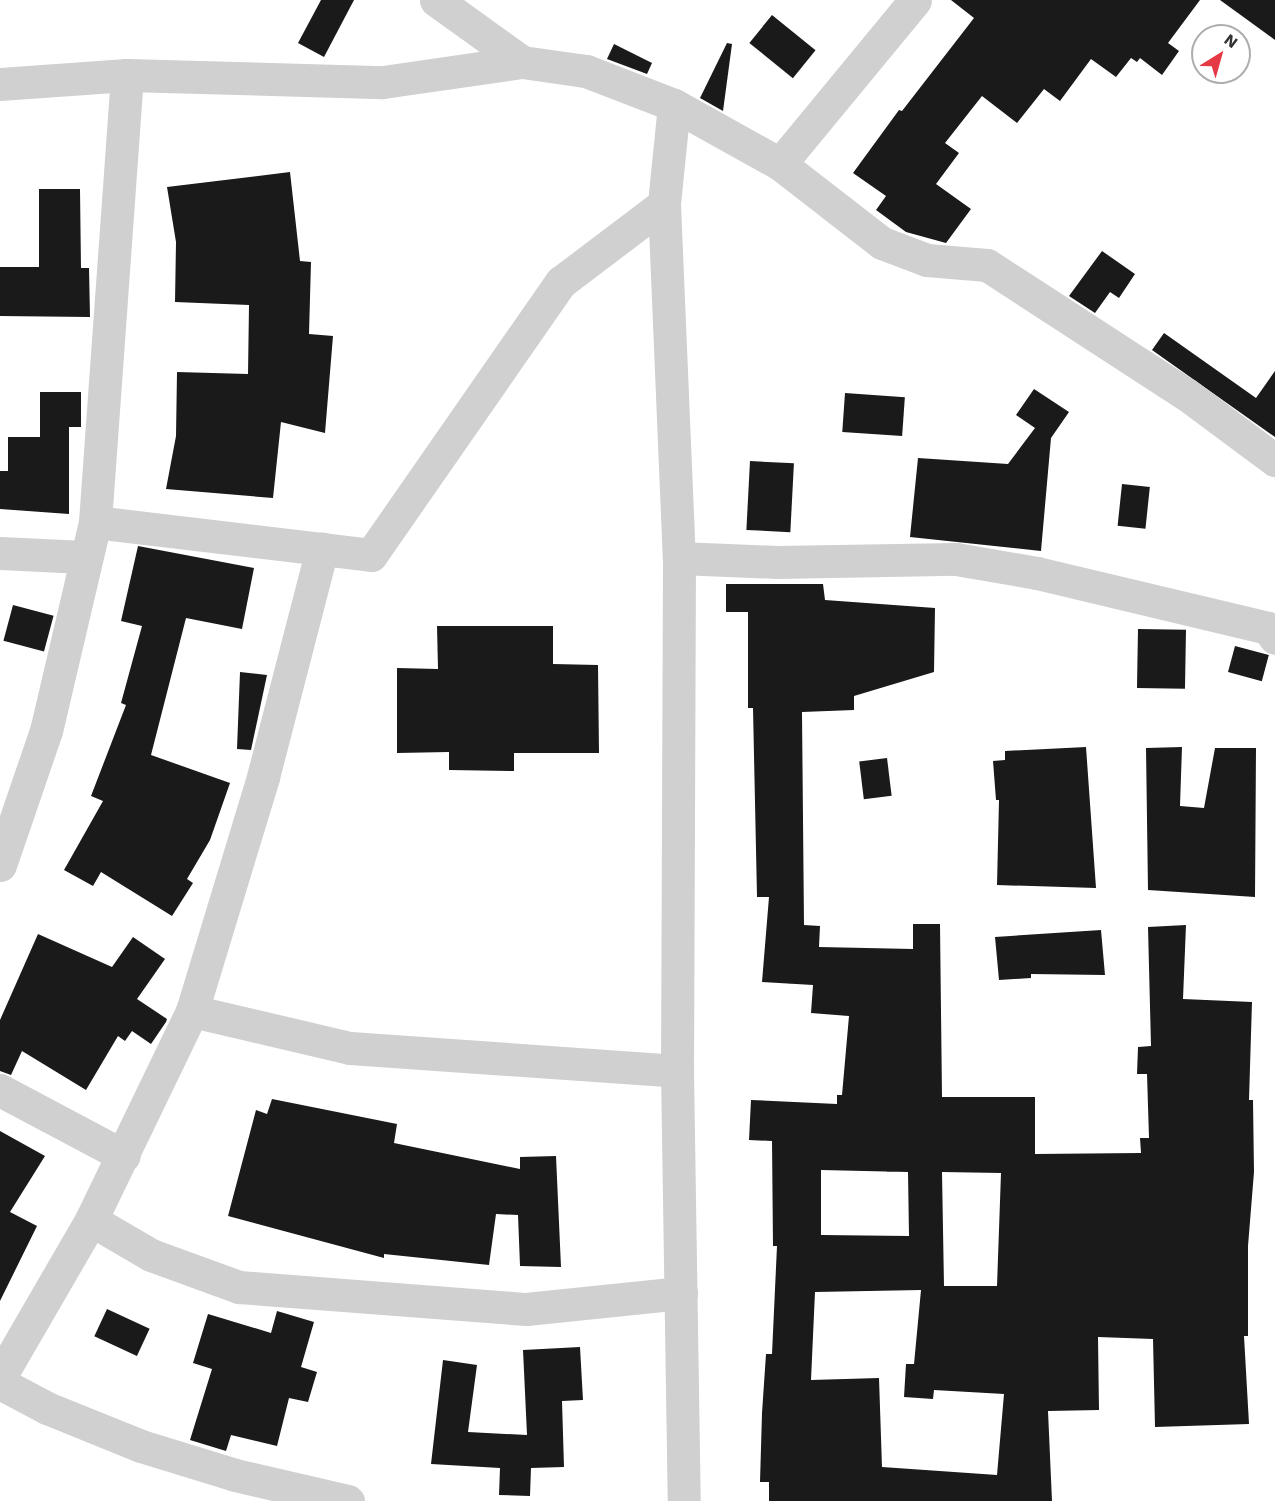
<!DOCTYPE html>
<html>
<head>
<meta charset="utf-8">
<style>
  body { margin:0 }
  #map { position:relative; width:1275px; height:1501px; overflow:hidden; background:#fff; font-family:"Work Sans",sans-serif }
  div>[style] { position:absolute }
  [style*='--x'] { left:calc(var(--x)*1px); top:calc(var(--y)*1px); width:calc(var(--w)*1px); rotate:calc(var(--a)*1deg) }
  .building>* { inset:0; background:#1a1a1a; transform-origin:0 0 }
  .minor>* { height:33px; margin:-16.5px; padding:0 16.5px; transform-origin:16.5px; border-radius:16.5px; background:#d0d0d0 }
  span { translate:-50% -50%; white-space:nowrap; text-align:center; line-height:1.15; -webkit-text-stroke:6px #fff; paint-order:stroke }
  .north { position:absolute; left:1191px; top:24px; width:60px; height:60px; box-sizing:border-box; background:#fff; border:2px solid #adadad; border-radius:50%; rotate:37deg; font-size:16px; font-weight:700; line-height:24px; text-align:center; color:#333 }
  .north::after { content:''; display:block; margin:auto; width:21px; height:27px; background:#e63946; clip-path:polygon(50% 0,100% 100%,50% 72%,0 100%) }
</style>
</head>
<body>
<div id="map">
  <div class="building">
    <i style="clip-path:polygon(321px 0,354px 0,324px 57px,298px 43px)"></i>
    <i style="clip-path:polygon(951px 0,1200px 0,1168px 43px,1179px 51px,1162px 75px,1140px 58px,1137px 62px,1131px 58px,1116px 77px,1091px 59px,1060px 101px,1044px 89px,1017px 123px,982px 96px,945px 143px,959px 153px,936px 184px,971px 209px,946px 243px,906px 232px,876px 210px,886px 196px,853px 173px,899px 110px,902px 111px,974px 18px)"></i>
    <i style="clip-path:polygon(1220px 0,1275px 0,1275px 40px)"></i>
    <i style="left:772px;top:15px;width:56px;height:36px;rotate:39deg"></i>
    <i style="clip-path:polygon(727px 43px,732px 44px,723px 111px,700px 98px)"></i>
    <i style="clip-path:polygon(614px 44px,652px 63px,647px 74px,607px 59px)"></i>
    <i style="clip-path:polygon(290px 172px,300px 261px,311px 262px,309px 334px,333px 336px,325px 433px,281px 422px,273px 498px,166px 489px,176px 436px,177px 372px,248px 374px,249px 305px,175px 302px,176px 242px,167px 187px)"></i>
    <i style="clip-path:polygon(39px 189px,80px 189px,81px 268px,89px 268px,90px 317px,0 316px,0 267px,39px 267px)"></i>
    <i style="clip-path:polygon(1102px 251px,1135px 274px,1119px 298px,1110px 292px,1095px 313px,1069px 296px)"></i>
    <i style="clip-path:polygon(1164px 333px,1256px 398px,1275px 371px,1275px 437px,1152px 350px)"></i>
    <i style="clip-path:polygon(1034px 389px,1069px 412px,1051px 438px,1041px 551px,910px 537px,918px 458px,1008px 464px,1035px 428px,1016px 415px)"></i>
    <i style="clip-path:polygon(40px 392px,81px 392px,81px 427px,69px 427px,69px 514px,0 509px,0 471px,8px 471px,8px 437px,40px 437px)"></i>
    <i style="left:845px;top:393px;width:60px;height:39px;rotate:4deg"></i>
    <i style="left:750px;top:461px;width:44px;height:69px;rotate:3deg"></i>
    <i style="left:1122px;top:484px;width:28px;height:42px;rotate:6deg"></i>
    <i style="clip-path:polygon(138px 546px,254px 568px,242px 629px,186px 618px,151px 755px,230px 783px,210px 840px,187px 879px,193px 883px,172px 916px,101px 872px,93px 886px,64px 870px,103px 801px,91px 796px,126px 705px,121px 703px,142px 626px,121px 621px)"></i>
    <i style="clip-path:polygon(evenodd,726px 584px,823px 584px,825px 600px,935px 608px,934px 672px,854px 696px,854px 710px,802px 712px,804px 925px,820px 926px,819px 947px,913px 949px,913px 924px,940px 924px,942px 1097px,1035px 1097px,1035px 1154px,1141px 1153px,1140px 1138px,1149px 1138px,1147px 1074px,1137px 1074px,1138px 1047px,1151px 1046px,1148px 927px,1186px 925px,1183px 999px,1252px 1002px,1249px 1100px,1253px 1100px,1254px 1172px,1248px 1246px,1248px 1336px,1244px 1336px,1249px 1424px,1155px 1427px,1153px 1339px,1098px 1337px,1099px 1410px,1048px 1411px,1052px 1501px,769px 1501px,769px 1482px,760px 1482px,762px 1413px,766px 1354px,772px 1354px,777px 1246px,773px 1246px,772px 1141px,749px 1140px,751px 1100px,837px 1104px,837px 1095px,842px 1095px,849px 1016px,811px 1013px,813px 985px,762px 982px,769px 897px,757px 897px,753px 708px,748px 708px,748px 612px,726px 612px,726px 584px,821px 1170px,908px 1172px,909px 1236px,821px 1235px,821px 1170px,726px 584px,942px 1172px,1001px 1173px,997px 1286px,944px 1286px,942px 1172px,726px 584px,921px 1290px,914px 1364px,906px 1364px,904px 1397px,933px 1399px,934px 1390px,1004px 1394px,997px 1475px,882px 1467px,879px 1378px,811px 1380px,815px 1292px,921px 1290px)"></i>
    <i style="left:13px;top:605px;width:42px;height:37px;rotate:15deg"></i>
    <i style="clip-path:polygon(437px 626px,553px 626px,553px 664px,598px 665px,599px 753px,514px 753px,514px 771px,449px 770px,449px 752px,397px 753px,397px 668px,438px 669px)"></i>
    <i style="left:1138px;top:629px;width:48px;height:59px;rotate:1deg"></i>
    <i style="left:1235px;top:646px;width:35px;height:27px;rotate:15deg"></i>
    <i style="clip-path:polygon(240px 672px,267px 675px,251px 750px,237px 749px)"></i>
    <i style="clip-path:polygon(1086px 747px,1096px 888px,997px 885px,999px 800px,996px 800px,993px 761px,1005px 760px,1005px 751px)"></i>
    <i style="clip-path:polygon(1182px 747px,1180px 806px,1204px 808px,1215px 748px,1256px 748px,1255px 897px,1148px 890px,1146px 748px)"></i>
    <i style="left:887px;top:758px;width:38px;height:28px;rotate:83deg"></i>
    <i style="clip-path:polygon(1101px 930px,1105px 975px,1031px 974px,1031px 978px,999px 980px,995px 937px)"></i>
    <i style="clip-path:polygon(38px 934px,112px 967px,133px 937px,165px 959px,137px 999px,167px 1019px,166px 1022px,151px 1044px,132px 1031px,125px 1041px,118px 1036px,86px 1090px,22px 1051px,11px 1075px,0 1071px,0 1020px)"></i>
    <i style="clip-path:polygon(272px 1099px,397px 1124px,394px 1143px,520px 1169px,520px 1157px,556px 1156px,561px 1267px,520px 1266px,518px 1215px,496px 1214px,489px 1265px,384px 1254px,384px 1258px,228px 1216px,256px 1110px,267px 1114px)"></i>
    <i style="clip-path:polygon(0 1131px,45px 1156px,10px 1212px,37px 1226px,0 1301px)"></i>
    <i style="left:107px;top:1309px;width:47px;height:30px;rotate:25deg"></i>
    <i style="clip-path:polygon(277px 1311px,314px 1322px,301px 1367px,317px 1372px,308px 1402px,289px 1398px,277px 1446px,231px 1435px,226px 1451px,190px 1440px,212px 1369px,193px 1363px,208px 1314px,271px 1333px)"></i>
    <i style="clip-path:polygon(580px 1347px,583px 1400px,562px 1401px,564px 1467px,531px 1468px,530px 1496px,499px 1495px,500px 1468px,431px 1464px,443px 1360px,477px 1365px,468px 1432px,527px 1435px,523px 1350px)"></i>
  </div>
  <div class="minor">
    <i style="--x:436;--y:0;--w:106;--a:35.8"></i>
    <i style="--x:0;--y:84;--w:127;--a:-4.1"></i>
    <i style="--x:127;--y:75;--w:256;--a:1.6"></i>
    <i style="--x:383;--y:82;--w:140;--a:-8.2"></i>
    <i style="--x:522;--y:62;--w:65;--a:8"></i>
    <i style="--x:586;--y:71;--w:94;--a:21.1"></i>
    <i style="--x:674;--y:105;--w:121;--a:29.1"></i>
    <i style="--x:780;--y:164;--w:129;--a:37.8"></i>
    <i style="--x:882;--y:243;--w:48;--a:20.7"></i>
    <i style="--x:927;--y:260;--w:60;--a:4.8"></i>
    <i style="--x:987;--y:265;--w:237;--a:33"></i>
    <i style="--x:1186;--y:394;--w:111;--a:36.6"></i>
    <i style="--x:674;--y:105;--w:100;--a:95.8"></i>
    <i style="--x:664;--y:204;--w:354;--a:87.6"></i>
    <i style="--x:679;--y:558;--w:513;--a:90.22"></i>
    <i style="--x:677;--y:1071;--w:430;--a:89.1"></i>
    <i style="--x:780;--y:164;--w:212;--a:-50.5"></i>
    <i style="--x:95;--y:522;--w:278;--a:6.8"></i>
    <i style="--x:371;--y:555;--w:333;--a:-55.2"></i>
    <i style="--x:561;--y:282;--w:129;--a:-37.1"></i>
    <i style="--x:0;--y:553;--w:84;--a:2.7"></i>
    <i style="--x:679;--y:558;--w:98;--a:2.3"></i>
    <i style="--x:777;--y:562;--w:179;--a:-1"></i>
    <i style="--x:956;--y:559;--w:82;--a:9.8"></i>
    <i style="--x:1037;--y:573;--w:237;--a:13.4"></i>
    <i style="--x:1268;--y:628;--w:12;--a:55"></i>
    <i style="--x:0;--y:865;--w:142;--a:-71.1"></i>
    <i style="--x:46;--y:731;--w:215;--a:-76.8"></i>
    <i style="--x:95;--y:522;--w:448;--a:-85.9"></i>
    <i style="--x:192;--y:1011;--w:162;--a:13.2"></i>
    <i style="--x:350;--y:1048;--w:328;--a:4"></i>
    <i style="--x:0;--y:1090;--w:140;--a:28"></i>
    <i style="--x:91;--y:1220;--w:69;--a:30.3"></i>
    <i style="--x:151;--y:1255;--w:94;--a:20"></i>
    <i style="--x:239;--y:1287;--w:288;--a:4.4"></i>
    <i style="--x:526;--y:1309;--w:156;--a:-5.9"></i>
    <i style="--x:0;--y:1377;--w:181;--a:-59.9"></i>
    <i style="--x:91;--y:1220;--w:232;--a:-64.2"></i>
    <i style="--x:192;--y:1011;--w:245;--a:-73.1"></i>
    <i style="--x:263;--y:777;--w:236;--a:-75.5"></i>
    <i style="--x:0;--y:1383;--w:53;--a:28"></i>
    <i style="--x:47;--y:1408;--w:101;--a:22"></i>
    <i style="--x:141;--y:1446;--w:98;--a:17.1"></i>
    <i style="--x:235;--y:1475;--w:116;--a:13"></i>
  </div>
  <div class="north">N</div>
</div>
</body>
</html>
